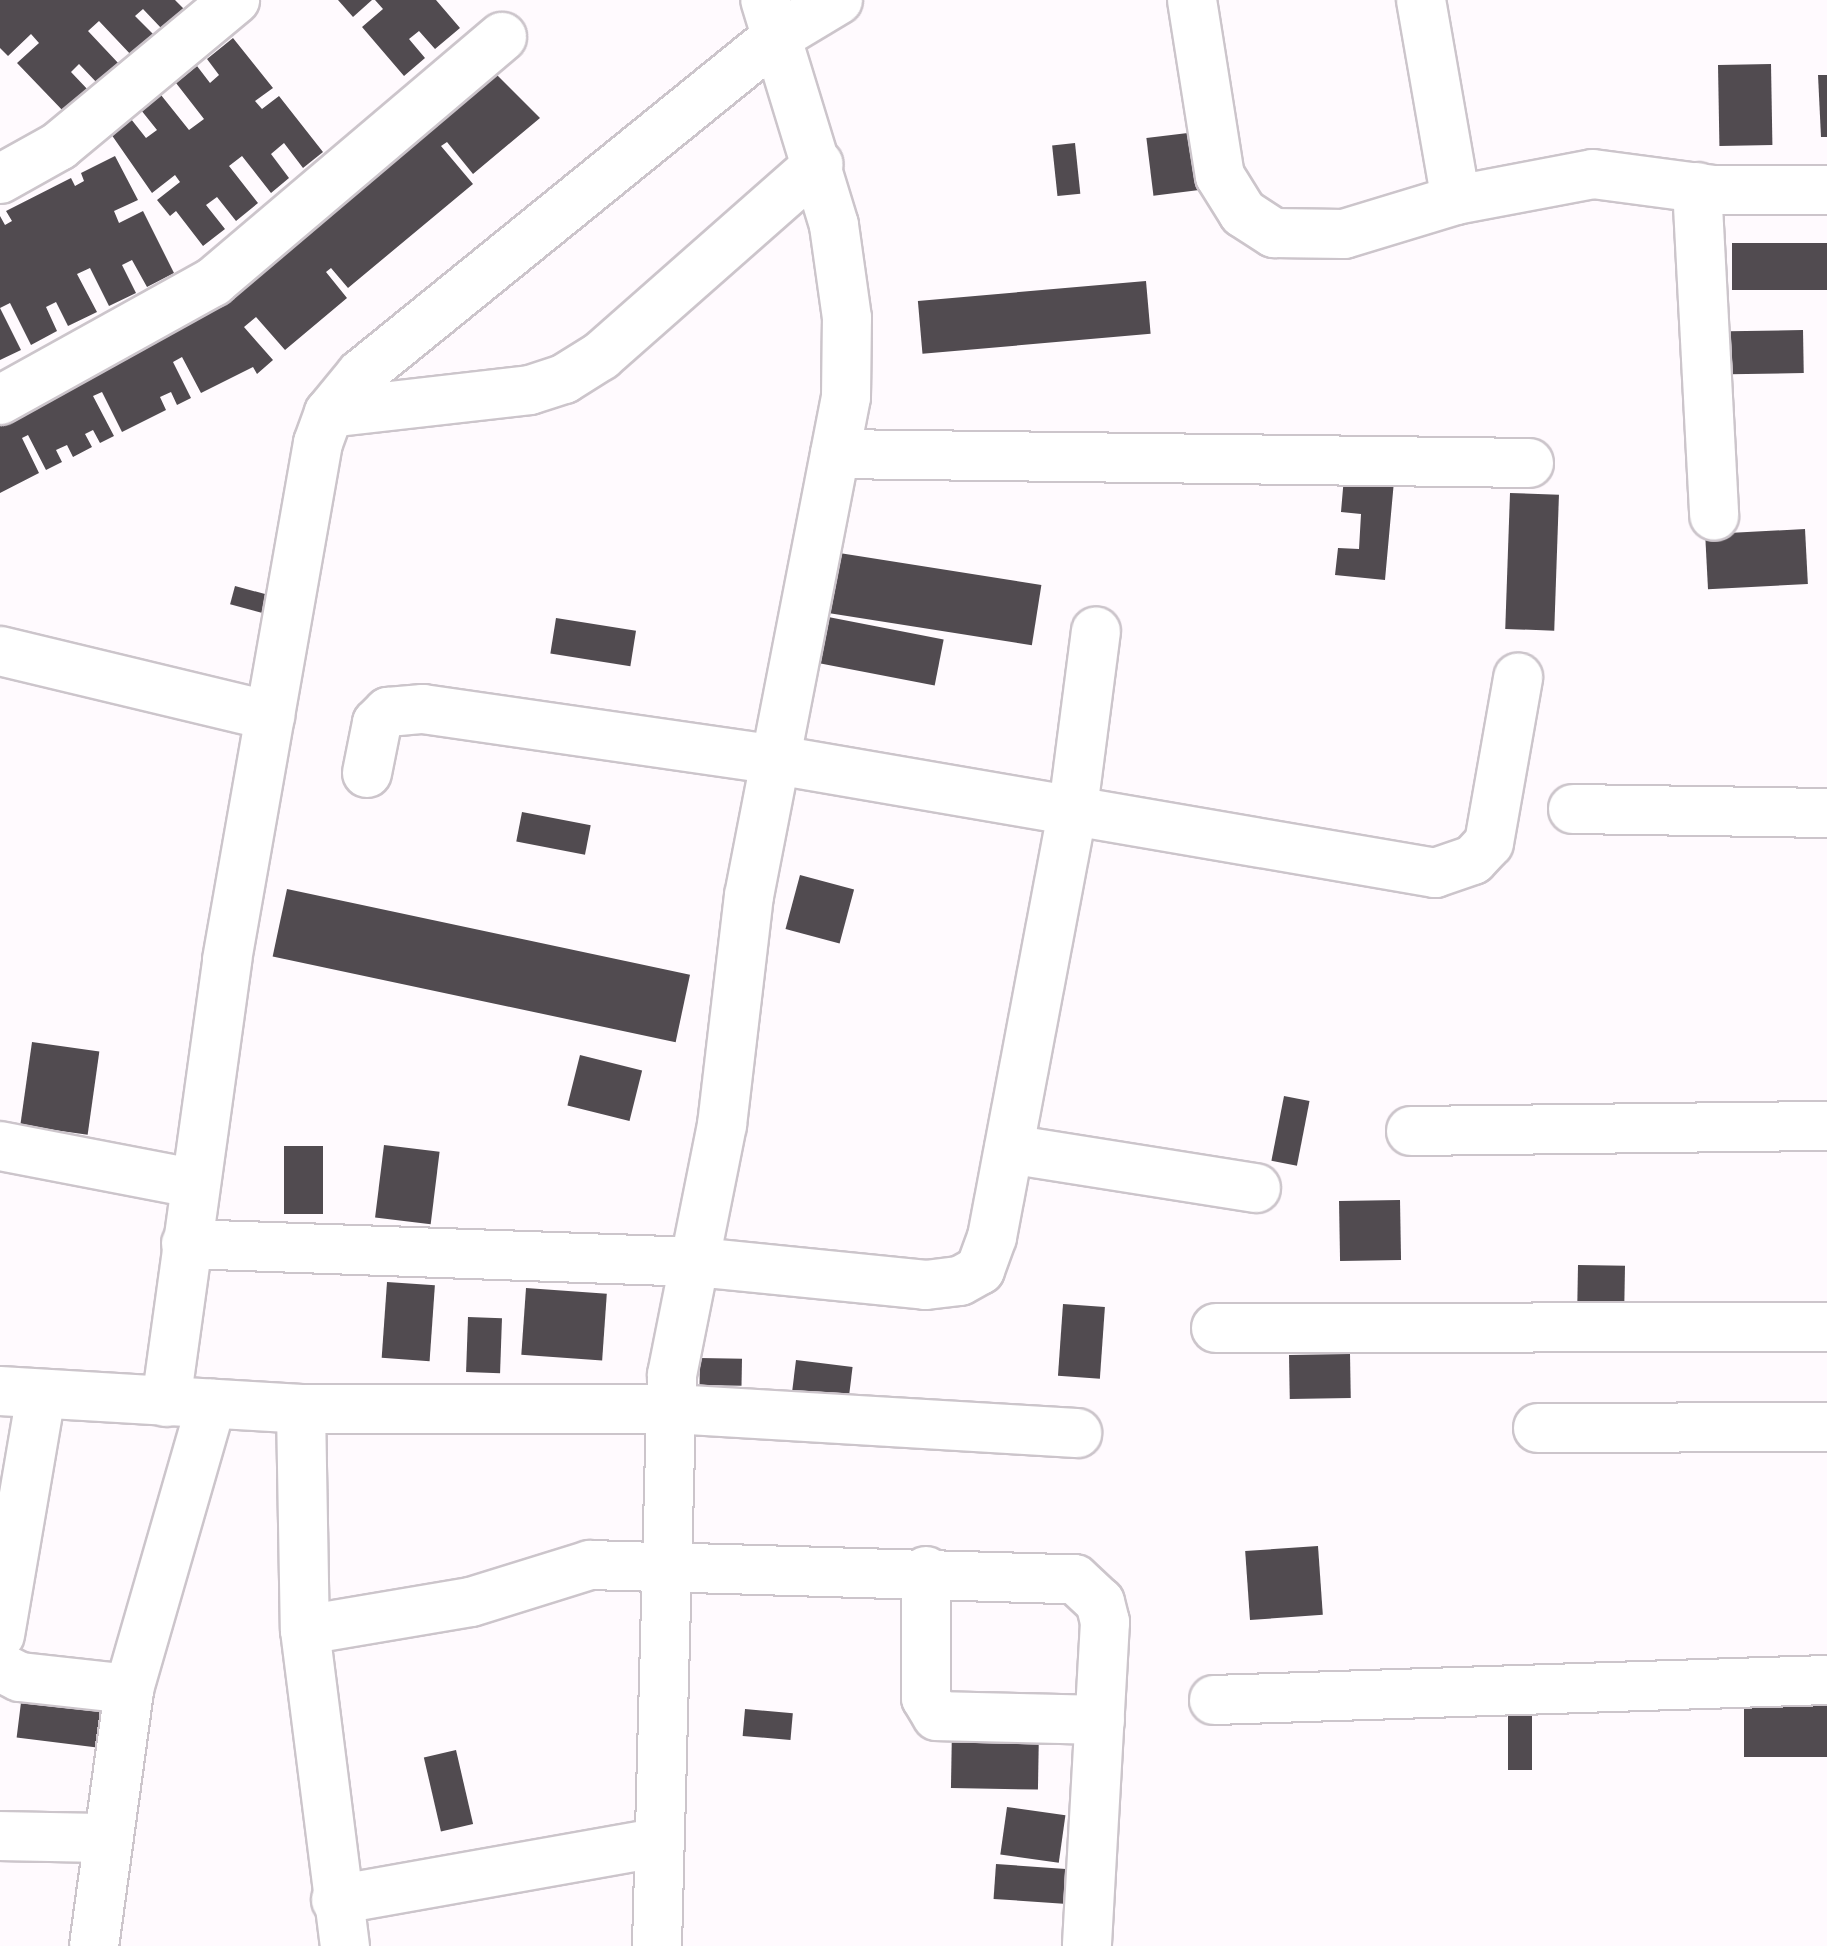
<!DOCTYPE html>
<html>
<head>
<meta charset="utf-8">
<style>
  body { margin:0 }
  #map { position:relative; width:1827px; height:1946px; overflow:hidden; background:#fffafe; font-family:"Golos Text",sans-serif }
  div>[style] { position:absolute }
  [style*='--x'] { left:calc(var(--x)*1px); top:calc(var(--y)*1px); width:calc(var(--w)*1px); rotate:calc(var(--a)*1deg) }
  .building>* { inset:0; background:#514b50; transform-origin:0 0 }
  .roads { filter:drop-shadow(2px 0 #ccc5cb) drop-shadow(-2px 0 #ccc5cb) drop-shadow(0 2px #ccc5cb) drop-shadow(0 -2px #ccc5cb) }
  .minor>* { height:48px; margin:-24px; padding:0 24px; transform-origin:24px; border-radius:24px; background:#fff }
  span { translate:-50% -50%; white-space:nowrap; text-align:center; line-height:1.15; -webkit-text-stroke:10px #fffafe; paint-order:stroke }
</style>
</head>
<body>
<div id="map">
  <div class="building">
    <i style="clip-path:polygon(0 0,175px 0,184px 9px,162px 29px,143px 9px,135px 16px,155px 36px,133px 57px,99px 21px,88px 31px,120px 65px,99px 85px,79px 64px,71px 72px,90px 92px,66px 114px,17px 63px,39px 43px,31px 34px,8px 56px,0 48px)"></i>
    <i style="clip-path:polygon(338px 0,372px 0,353px 17px)"></i>
    <i style="clip-path:polygon(375px 0,436px 0,460px 28px,435px 49px,419px 31px,409px 39px,425px 58px,404px 76px,362px 27px,383px 9px)"></i>
    <i style="clip-path:polygon(233px 38px,273px 88px,255px 101px,262px 109px,279px 96px,323px 152px,303px 168px,284px 143px,271px 154px,289px 178px,271px 193px,242px 156px,229px 166px,258px 203px,236px 221px,217px 197px,206px 205px,225px 229px,203px 246px,176px 211px,170px 216px,157px 200px,180px 182px,175px 175px,152px 193px,111px 134px,131px 119px,146px 138px,157px 130px,141px 110px,161px 95px,189px 130px,204px 119px,176px 83px,197px 66px,210px 83px,219px 75px,207px 59px)"></i>
    <i style="left:1771px;top:64px;width:81px;height:53px;rotate:89deg"></i>
    <i style="clip-path:polygon(490px 68px,540px 118px,473px 174px,447px 142px,441px 146px,473px 184px,348px 288px,331px 268px,326px 272px,347px 298px,285px 350px,256px 317px,244px 327px,273px 360px,257px 374px,253px 367px,201px 393px,182px 357px,173px 362px,191px 398px,177px 405px,171px 392px,160px 397px,166px 410px,122px 432px,102px 392px,93px 396px,114px 436px,100px 443px,93px 430px,85px 434px,92px 447px,73px 457px,67px 445px,56px 450px,62px 462px,46px 470px,28px 435px,22px 438px,39px 473px,0 493px,0 415px)"></i>
    <i style="clip-path:polygon(1818px 75px,1827px 75px,1827px 137px,1821px 137px)"></i>
    <i style="left:1196px;top:132px;width:58px;height:50px;rotate:83deg"></i>
    <i style="left:1075px;top:143px;width:51px;height:23px;rotate:84deg"></i>
    <i style="clip-path:polygon(115px 156px,138px 200px,114px 211px,119px 223px,143px 211px,174px 273px,147px 287px,132px 260px,122px 265px,136px 293px,109px 306px,90px 268px,77px 274px,97px 312px,68px 326px,56px 302px,46px 307px,57px 331px,31px 345px,10px 303px,0 308px,21px 350px,0 360px,0 216px,5px 225px,12px 221px,6px 211px,71px 178px,75px 186px,84px 181px,81px 173px)"></i>
    <i style="left:1827px;top:243px;width:47px;height:95px;rotate:90deg"></i>
    <i style="left:1146px;top:281px;width:53px;height:229px;rotate:85deg"></i>
    <i style="left:1803px;top:330px;width:43px;height:74px;rotate:89deg"></i>
    <i style="clip-path:polygon(1345px 465px,1395px 470px,1385px 580px,1335px 575px,1338px 548px,1359px 549px,1361px 514px,1341px 512px)"></i>
    <i style="left:1510px;top:493px;width:49px;height:136px;rotate:2deg"></i>
    <i style="left:1805px;top:529px;width:55px;height:100px;rotate:87deg"></i>
    <i style="left:833px;top:552px;width:211px;height:61px;rotate:9deg"></i>
    <i style="left:235px;top:586px;width:51px;height:19px;rotate:15deg"></i>
    <i style="left:818px;top:615px;width:128px;height:47px;rotate:11deg"></i>
    <i style="left:556px;top:618px;width:81px;height:36px;rotate:9deg"></i>
    <i style="left:522px;top:812px;width:70px;height:30px;rotate:11deg"></i>
    <i style="left:800px;top:875px;width:56px;height:56px;rotate:15deg"></i>
    <i style="left:287px;top:889px;width:412px;height:69px;rotate:12deg"></i>
    <i style="left:32px;top:1042px;width:68px;height:84px;rotate:8deg"></i>
    <i style="left:580px;top:1055px;width:64px;height:52px;rotate:14deg"></i>
    <i style="left:1284px;top:1096px;width:26px;height:66px;rotate:11deg"></i>
    <i style="left:384px;top:1145px;width:56px;height:73px;rotate:7deg"></i>
    <i style="left:323px;top:1146px;width:68px;height:39px;rotate:90deg"></i>
    <i style="left:1400px;top:1200px;width:60px;height:61px;rotate:89deg"></i>
    <i style="left:1578px;top:1265px;width:47px;height:42px;rotate:1deg"></i>
    <i style="left:387px;top:1282px;width:48px;height:76px;rotate:4deg"></i>
    <i style="left:526px;top:1288px;width:81px;height:67px;rotate:4deg"></i>
    <i style="left:1063px;top:1304px;width:42px;height:72px;rotate:4deg"></i>
    <i style="left:468px;top:1317px;width:34px;height:55px;rotate:2deg"></i>
    <i style="left:1350px;top:1354px;width:44px;height:61px;rotate:89deg"></i>
    <i style="left:700px;top:1358px;width:42px;height:27px;rotate:1deg"></i>
    <i style="left:796px;top:1360px;width:57px;height:34px;rotate:7deg"></i>
    <i style="left:1318px;top:1546px;width:69px;height:73px;rotate:86deg"></i>
    <i style="left:23px;top:1686px;width:89px;height:52px;rotate:7deg"></i>
    <i style="left:1827px;top:1698px;width:59px;height:83px;rotate:90deg"></i>
    <i style="left:1508px;top:1707px;width:24px;height:63px"></i>
    <i style="left:745px;top:1709px;width:48px;height:27px;rotate:5deg"></i>
    <i style="left:952px;top:1728px;width:87px;height:60px;rotate:1deg"></i>
    <i style="left:456px;top:1750px;width:76px;height:33px;rotate:77deg"></i>
    <i style="left:1007px;top:1807px;width:59px;height:48px;rotate:8deg"></i>
    <i style="left:996px;top:1864px;width:70px;height:35px;rotate:4deg"></i>
  </div>
  <div class="roads">
    <div class="minor">
      <i style="--x:1192;--y:0;--w:178;--a:81"></i>
      <i style="--x:1220;--y:176;--w:44;--a:58.1"></i>
      <i style="--x:1243;--y:213;--w:37;--a:33"></i>
      <i style="--x:1274;--y:233;--w:70;--a:0.8"></i>
      <i style="--x:1344;--y:234;--w:117;--a:-16.9"></i>
      <i style="--x:1456;--y:200;--w:139;--a:-10.7"></i>
      <i style="--x:1593;--y:174;--w:122;--a:7.5"></i>
      <i style="--x:1714;--y:190;--w:113;--a:0"></i>
      <i style="--x:1421;--y:0;--w:203;--a:80.1"></i>
      <i style="--x:0;--y:179;--w:68;--a:-29.2"></i>
      <i style="--x:59;--y:146;--w:229;--a:-39.7"></i>
      <i style="--x:1697;--y:187;--w:329;--a:87"></i>
      <i style="--x:0;--y:400;--w:244;--a:-29"></i>
      <i style="--x:213;--y:282;--w:379;--a:-40.3"></i>
      <i style="--x:329;--y:413;--w:202;--a:-6.5"></i>
      <i style="--x:530;--y:390;--w:36;--a:-18"></i>
      <i style="--x:564;--y:379;--w:44;--a:-31.9"></i>
      <i style="--x:601;--y:356;--w:290;--a:-41.4"></i>
      <i style="--x:835;--y:454;--w:694;--a:0.74"></i>
      <i style="--x:0;--y:651;--w:278;--a:13.5"></i>
      <i style="--x:367;--y:773;--w:51;--a:-78.7"></i>
      <i style="--x:377;--y:723;--w:16;--a:-45"></i>
      <i style="--x:388;--y:712;--w:35;--a:-5"></i>
      <i style="--x:423;--y:709;--w:358;--a:8.2"></i>
      <i style="--x:777;--y:760;--w:668;--a:9.74"></i>
      <i style="--x:1435;--y:873;--w:40;--a:-18.9"></i>
      <i style="--x:1473;--y:860;--w:23;--a:-47"></i>
      <i style="--x:1489;--y:843;--w:168;--a:-80"></i>
      <i style="--x:1573;--y:809;--w:254;--a:0.9"></i>
      <i style="--x:1411;--y:1131;--w:416;--a:-0.7"></i>
      <i style="--x:0;--y:1146;--w:197;--a:10.9"></i>
      <i style="--x:1009;--y:1149;--w:250;--a:9"></i>
      <i style="--x:186;--y:1244;--w:511;--a:2.02"></i>
      <i style="--x:697;--y:1262;--w:230;--a:5.7"></i>
      <i style="--x:926;--y:1285;--w:34;--a:-7"></i>
      <i style="--x:960;--y:1281;--w:23;--a:-29"></i>
      <i style="--x:980;--y:1270;--w:35;--a:-70"></i>
      <i style="--x:992;--y:1237;--w:437;--a:-79.3"></i>
      <i style="--x:1073;--y:808;--w:178;--a:-82.6"></i>
      <i style="--x:1216;--y:1328;--w:611;--a:-0.09"></i>
      <i style="--x:0;--y:1391;--w:302;--a:3.4"></i>
      <i style="--x:301;--y:1409;--w:370;--a:0"></i>
      <i style="--x:671;--y:1409;--w:407;--a:3.4"></i>
      <i style="--x:166;--y:1402;--w:446;--a:-82.1"></i>
      <i style="--x:227;--y:960;--w:525;--a:-80.02"></i>
      <i style="--x:318;--y:443;--w:32;--a:-70"></i>
      <i style="--x:329;--y:413;--w:50;--a:-50.6"></i>
      <i style="--x:361;--y:374;--w:537;--a:-39.03"></i>
      <i style="--x:778;--y:36;--w:70;--a:-31"></i>
      <i style="--x:301;--y:1409;--w:221;--a:89"></i>
      <i style="--x:305;--y:1630;--w:319;--a:82.8"></i>
      <i style="--x:1538;--y:1428;--w:289;--a:-0.2"></i>
      <i style="--x:926;--y:1571;--w:127;--a:90"></i>
      <i style="--x:926;--y:1698;--w:21;--a:59"></i>
      <i style="--x:937;--y:1716;--w:163;--a:1.4"></i>
      <i style="--x:305;--y:1630;--w:168;--a:-9.6"></i>
      <i style="--x:471;--y:1602;--w:125;--a:-17.3"></i>
      <i style="--x:590;--y:1565;--w:485;--a:1.7"></i>
      <i style="--x:1075;--y:1579;--w:34;--a:43"></i>
      <i style="--x:1100;--y:1602;--w:21;--a:76"></i>
      <i style="--x:1105;--y:1622;--w:324;--a:93.2"></i>
      <i style="--x:0;--y:1635;--w:244;--a:-80.3"></i>
      <i style="--x:0;--y:1667;--w:22;--a:27"></i>
      <i style="--x:20;--y:1677;--w:110;--a:6.3"></i>
      <i style="--x:1214;--y:1700;--w:613;--a:-1.87"></i>
      <i style="--x:0;--y:1836;--w:104;--a:1.1"></i>
      <i style="--x:336;--y:1900;--w:326;--a:-10.1"></i>
      <i style="--x:94;--y:1946;--w:259;--a:-82.2"></i>
      <i style="--x:129;--y:1689;--w:297;--a:-73.9"></i>
      <i style="--x:657;--y:1946;--w:571;--a:-88.5"></i>
      <i style="--x:672;--y:1375;--w:255;--a:-78.7"></i>
      <i style="--x:722;--y:1125;--w:231;--a:-83.3"></i>
      <i style="--x:749;--y:896;--w:508;--a:-79"></i>
      <i style="--x:846;--y:397;--w:79;--a:-89.3"></i>
      <i style="--x:847;--y:318;--w:94;--a:-98"></i>
      <i style="--x:834;--y:225;--w:235;--a:-107"></i>
    </div>
  </div>
</div>
</body>
</html>
